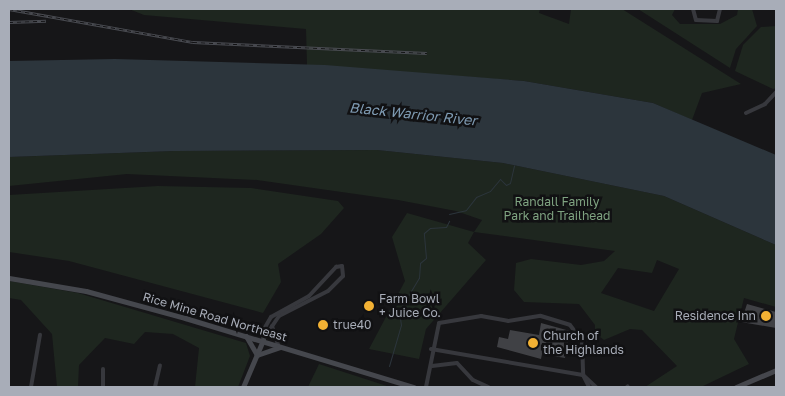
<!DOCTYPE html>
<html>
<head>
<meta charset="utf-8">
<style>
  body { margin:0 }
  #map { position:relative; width:785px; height:396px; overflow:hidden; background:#161618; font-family:"Golos Text",sans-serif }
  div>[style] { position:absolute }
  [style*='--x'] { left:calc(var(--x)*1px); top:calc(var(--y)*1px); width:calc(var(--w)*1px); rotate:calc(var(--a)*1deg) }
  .green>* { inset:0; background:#1e261f }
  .water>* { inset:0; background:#2c353c }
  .stream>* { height:1px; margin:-0.5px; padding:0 0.5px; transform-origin:0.5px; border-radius:0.5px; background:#2c353c }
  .building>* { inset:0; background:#404145 }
  .street>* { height:4px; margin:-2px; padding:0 2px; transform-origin:2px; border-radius:2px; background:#37383d }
  .secondary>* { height:5px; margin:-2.5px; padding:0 2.5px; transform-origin:2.5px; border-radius:2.5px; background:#45474d }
  .rail>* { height:3px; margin-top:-1.5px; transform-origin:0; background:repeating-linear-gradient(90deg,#111113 0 4px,#4a4c52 0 8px); box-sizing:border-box; border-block:1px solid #4a4c52 }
  .dots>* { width:14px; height:14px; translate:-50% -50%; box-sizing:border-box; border:2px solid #111113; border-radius:50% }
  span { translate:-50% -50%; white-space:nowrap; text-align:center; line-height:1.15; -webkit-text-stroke:5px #111113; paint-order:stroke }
  .park-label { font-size:12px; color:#7fa381 }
  .poi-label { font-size:12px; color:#a8adb8 }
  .left { translate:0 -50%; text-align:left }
  .right { translate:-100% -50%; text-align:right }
  .street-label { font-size:12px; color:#a8adb8 }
  .water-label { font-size:14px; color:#7f9bb3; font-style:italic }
  .frame { position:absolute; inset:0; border:10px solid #a8adb8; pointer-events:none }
</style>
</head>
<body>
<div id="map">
  <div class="green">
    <i style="clip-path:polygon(129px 9px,540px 9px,539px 13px,569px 24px,571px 9px,622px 9px,741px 84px,702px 93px,692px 120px,653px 103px,524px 81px,307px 65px,306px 29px,144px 15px)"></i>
    <i style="clip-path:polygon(638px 9px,675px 9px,672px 15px,680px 24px,720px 24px,737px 15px,738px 9px,752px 9px,757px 26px,736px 49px,730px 68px)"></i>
    <i style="clip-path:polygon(776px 26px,776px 88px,773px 89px,735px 71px,743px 45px,761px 27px)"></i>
    <i style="clip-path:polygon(evenodd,377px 150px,503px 163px,664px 196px,776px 245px,776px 307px,744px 298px,734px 339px,749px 364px,701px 387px,645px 387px,677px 366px,642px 330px,630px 329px,604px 340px,595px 333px,595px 325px,579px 304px,524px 302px,514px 290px,516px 263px,531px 259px,581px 265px,604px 261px,615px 251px,474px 232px,468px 243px,486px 260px,426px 329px,419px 359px,369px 349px,405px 281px,392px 237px,407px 213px,474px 232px,482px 220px,456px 211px,398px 200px,257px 180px,127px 174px,9px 186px,9px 157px,174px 151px,377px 150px,657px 260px,679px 269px,654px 311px,601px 293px,618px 268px,652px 273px,657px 260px)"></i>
    <i style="clip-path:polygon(158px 186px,251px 188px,338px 201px,344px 208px,321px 234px,278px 264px,281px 282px,263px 313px,69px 261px,9px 252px,9px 195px)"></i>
    <i style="clip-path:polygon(9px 281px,78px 293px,246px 343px,250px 356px,238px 387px,195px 387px,199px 348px,173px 334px,145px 332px,134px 344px,105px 338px,79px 365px,78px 387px,57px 387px,52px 334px,21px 300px,9px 298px)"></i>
    <i style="clip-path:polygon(319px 364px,390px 387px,308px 387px)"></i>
  </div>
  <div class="water">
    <i style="clip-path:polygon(115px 59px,325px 65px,524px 81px,653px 103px,776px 155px,776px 245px,664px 196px,503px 163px,377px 150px,174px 151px,9px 157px,9px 61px)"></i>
  </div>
  <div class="stream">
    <i style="--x:449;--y:214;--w:17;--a:-13"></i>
    <i style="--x:466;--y:210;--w:16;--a:-52"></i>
    <i style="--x:476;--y:197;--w:15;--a:-23"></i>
    <i style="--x:490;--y:191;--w:16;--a:-50"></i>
    <i style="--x:500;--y:179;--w:8;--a:45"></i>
    <i style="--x:506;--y:185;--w:4;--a:-27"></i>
    <i style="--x:510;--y:183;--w:18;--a:-77"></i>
    <i style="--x:389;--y:366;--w:43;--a:-73.7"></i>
    <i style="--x:401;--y:325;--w:14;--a:-98"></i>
    <i style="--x:399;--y:311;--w:39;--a:-59"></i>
    <i style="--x:419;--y:278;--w:15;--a:-86"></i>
    <i style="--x:420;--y:263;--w:8;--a:-40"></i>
    <i style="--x:426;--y:258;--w:25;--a:-95"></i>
    <i style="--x:424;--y:233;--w:8;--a:-40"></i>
    <i style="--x:430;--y:228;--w:16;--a:-4"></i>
    <i style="--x:446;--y:227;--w:7;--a:-63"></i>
    <i style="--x:362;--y:387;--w:3;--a:0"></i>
    <i style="--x:383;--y:387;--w:1;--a:-90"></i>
  </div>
  <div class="building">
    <i style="clip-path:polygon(747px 304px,776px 312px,776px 328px,741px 322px)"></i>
    <i style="clip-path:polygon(541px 323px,570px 331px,565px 358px,542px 354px,541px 359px,497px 347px,499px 337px,508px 339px,510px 330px,539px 335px)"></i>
  </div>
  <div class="street">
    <i style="--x:693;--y:9;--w:11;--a:75"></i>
    <i style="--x:696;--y:20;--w:21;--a:3"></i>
    <i style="--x:717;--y:21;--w:12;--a:-76"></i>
    <i style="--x:746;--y:113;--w:21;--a:-25"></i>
    <i style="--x:765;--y:104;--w:16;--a:-47"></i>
    <i style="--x:342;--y:266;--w:10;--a:84"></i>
    <i style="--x:343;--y:276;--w:21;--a:135"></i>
    <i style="--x:328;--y:291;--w:55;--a:153"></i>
    <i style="--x:279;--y:316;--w:29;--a:124"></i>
    <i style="--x:263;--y:340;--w:11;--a:-85"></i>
    <i style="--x:264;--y:329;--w:14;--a:-60"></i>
    <i style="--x:271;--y:317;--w:43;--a:-28.9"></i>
    <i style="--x:309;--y:296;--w:40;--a:-47"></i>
    <i style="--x:336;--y:267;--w:6;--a:-9"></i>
    <i style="--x:272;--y:326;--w:20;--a:72"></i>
    <i style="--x:431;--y:349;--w:154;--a:9.7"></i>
    <i style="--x:583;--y:375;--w:18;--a:43"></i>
    <i style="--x:432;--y:366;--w:25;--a:-7"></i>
    <i style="--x:457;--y:363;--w:23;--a:47"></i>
    <i style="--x:473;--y:380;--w:17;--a:25"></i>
    <i style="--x:31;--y:387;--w:53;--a:-80.2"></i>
    <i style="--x:103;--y:387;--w:18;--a:-90"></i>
    <i style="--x:155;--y:387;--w:22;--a:-77"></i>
    <i style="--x:426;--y:387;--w:65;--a:-78.5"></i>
    <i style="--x:439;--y:323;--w:43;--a:-9.5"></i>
    <i style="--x:481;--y:316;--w:27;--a:10"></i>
    <i style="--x:508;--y:321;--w:33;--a:-9"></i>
    <i style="--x:541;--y:316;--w:30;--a:17"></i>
    <i style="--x:570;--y:325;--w:20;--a:53"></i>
    <i style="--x:582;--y:341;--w:34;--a:88"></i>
    <i style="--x:583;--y:375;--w:13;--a:63"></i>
    <i style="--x:627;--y:387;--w:1;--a:-45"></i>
  </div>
  <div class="secondary">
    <i style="--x:9;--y:278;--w:78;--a:9.6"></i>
    <i style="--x:86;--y:291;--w:103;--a:15.3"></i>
    <i style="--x:185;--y:318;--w:239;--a:16.8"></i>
    <i style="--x:246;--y:336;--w:22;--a:60"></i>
    <i style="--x:257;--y:355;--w:24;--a:-19"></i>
    <i style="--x:243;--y:387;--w:51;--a:-66.9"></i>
    <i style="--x:736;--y:387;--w:43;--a:-23"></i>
  </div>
  <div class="rail">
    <i style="--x:9;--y:9;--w:187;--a:10.2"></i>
    <i style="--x:193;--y:42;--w:234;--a:2.7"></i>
    <i style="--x:9;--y:22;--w:37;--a:-2"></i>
  </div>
  <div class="dots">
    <i style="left:369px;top:306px;background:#f2b134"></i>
    <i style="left:766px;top:316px;background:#f2b134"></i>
    <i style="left:323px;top:325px;background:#f2b134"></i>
    <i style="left:533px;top:343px;background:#f2b134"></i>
  </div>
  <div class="park-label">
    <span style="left:557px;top:209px">Randall Family<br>Park and Trailhead</span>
  </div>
  <div class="poi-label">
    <span class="left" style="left:379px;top:306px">Farm Bowl<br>+ Juice Co.</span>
    <span class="right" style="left:756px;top:316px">Residence Inn</span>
    <span class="left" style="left:333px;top:325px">true40</span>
    <span class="left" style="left:543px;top:343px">Church of<br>the Highlands</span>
  </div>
  <div class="street-label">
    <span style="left:215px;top:317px;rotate:16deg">Rice Mine Road Northeast</span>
  </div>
  <div class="water-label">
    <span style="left:413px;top:114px;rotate:6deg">Black Warrior River</span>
  </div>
  <div class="frame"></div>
</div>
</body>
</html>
